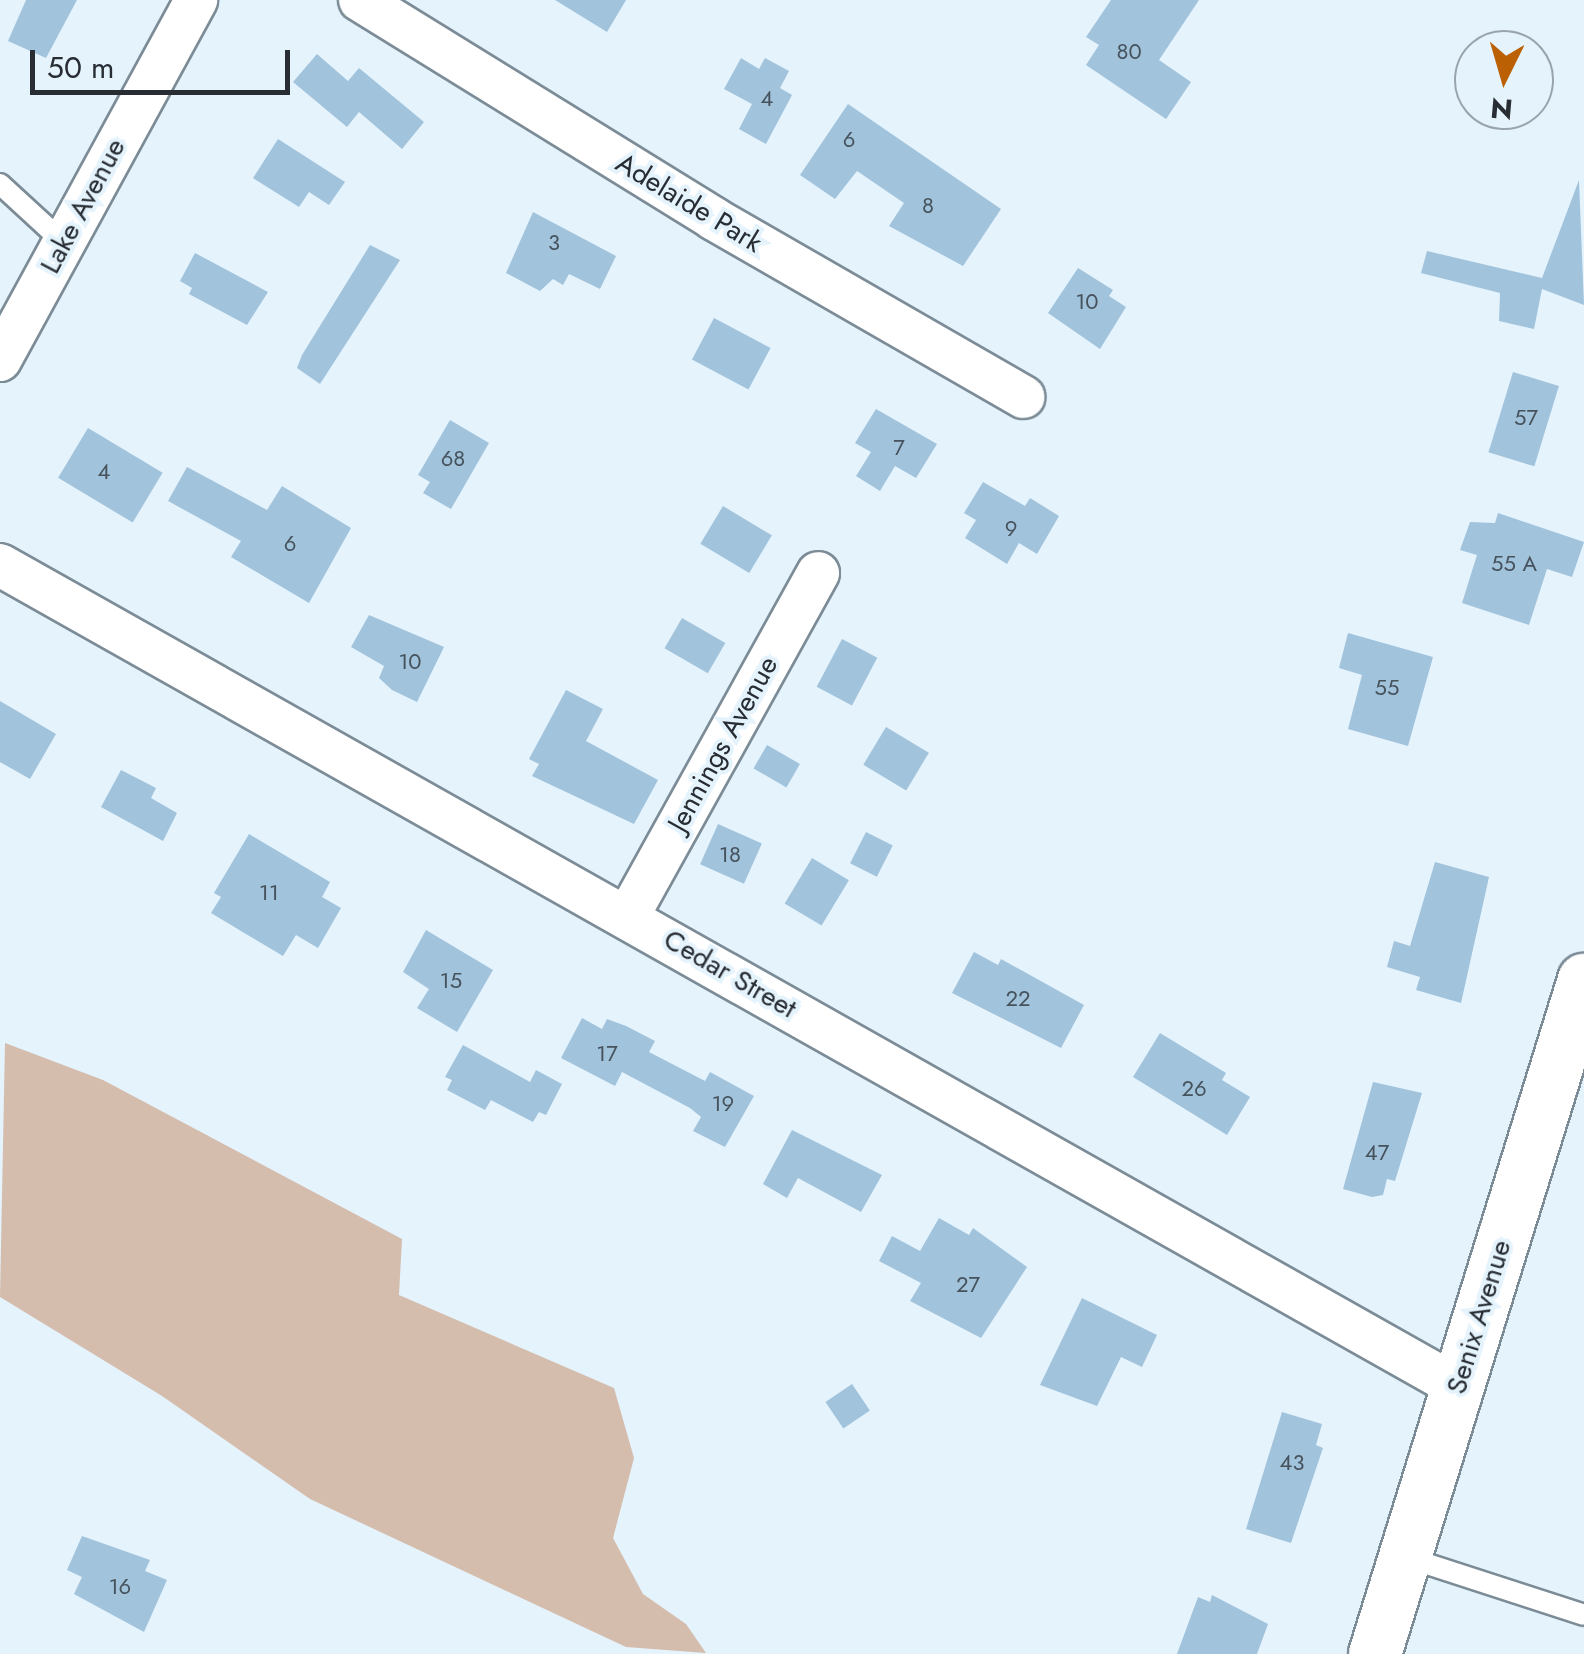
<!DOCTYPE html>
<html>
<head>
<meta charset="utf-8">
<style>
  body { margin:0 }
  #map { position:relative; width:1584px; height:1654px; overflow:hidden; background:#e5f3fd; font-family:Jost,sans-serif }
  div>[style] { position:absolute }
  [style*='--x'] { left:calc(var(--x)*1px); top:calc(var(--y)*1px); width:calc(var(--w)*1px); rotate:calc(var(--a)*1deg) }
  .green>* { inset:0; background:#d5bdad }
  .building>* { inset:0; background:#a1c3dc; transform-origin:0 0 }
  .roads { filter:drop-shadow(2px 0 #7c8c97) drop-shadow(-2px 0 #7c8c97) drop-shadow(0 2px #7c8c97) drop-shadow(0 -2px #7c8c97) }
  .service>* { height:20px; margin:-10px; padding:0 10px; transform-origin:10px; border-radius:10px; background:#fff }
  .minor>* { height:42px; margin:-21px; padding:0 21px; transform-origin:21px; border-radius:21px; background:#fff }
  .tertiary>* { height:52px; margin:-26px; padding:0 26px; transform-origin:26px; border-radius:26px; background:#fff }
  span { translate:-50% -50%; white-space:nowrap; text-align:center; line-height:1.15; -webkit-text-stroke:8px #e5f3fd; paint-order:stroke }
  .number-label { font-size:22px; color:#46525c }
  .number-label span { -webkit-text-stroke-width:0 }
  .street-label { font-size:28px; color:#272d32 }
  .north { position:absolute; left:1454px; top:30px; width:100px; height:100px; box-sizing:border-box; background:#e5f3fd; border:2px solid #99a4ac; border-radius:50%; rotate:185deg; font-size:28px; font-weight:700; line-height:40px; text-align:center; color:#272d32 }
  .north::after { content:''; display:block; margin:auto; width:35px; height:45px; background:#bb6103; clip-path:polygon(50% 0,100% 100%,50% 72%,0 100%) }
  .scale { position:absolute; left:30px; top:50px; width:260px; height:45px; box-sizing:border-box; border:5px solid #272d32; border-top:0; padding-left:12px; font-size:30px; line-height:35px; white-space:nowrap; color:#272d32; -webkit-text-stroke:8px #e5f3fd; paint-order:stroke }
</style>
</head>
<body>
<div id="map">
  <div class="green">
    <i style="clip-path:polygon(5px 1043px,103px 1080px,402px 1239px,399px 1295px,614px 1388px,634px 1458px,613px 1538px,643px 1594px,686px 1624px,706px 1653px,626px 1647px,310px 1499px,162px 1396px,0 1297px)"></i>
  </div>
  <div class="building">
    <i style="clip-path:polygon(26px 0,77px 0,46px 58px,8px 41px)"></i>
    <i style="clip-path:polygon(555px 0,626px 0,607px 32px)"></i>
    <i style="clip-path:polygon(1111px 0,1199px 0,1159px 60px,1191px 82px,1166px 119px,1086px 65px,1099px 45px,1086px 37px)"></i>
    <i style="clip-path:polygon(317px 54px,348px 81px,359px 68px,424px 122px,402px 149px,359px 112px,347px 127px,293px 82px)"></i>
    <i style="clip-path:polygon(741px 58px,759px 69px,765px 58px,789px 71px,780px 88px,792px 95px,766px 144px,739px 129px,752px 104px,724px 89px)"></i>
    <i style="clip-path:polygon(848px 104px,1001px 209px,963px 266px,889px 226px,904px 203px,857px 171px,835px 199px,800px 175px)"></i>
    <i style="clip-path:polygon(278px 139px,345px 182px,329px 205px,309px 192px,299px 207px,253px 178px)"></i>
    <i style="clip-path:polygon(1579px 180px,1584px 305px,1542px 289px,1534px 329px,1499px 321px,1500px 293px,1421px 273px,1427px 251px,1542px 278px)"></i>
    <i style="clip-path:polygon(533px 212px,616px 256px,600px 289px,569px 274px,563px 285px,553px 279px,540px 291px,506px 273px)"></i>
    <i style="clip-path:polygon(370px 245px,400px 260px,320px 384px,297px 368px,302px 355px)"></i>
    <i style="clip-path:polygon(195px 253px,268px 292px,247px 325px,189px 294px,192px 288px,180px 281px)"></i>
    <i style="clip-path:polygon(1078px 268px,1113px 290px,1109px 296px,1126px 307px,1100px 349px,1048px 313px)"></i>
    <i style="left:714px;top:318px;width:64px;height:47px;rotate:28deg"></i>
    <i style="left:1513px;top:372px;width:48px;height:84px;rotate:17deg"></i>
    <i style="clip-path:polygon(876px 409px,937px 444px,916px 478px,895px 466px,880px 491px,856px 476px,871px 452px,855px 443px)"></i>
    <i style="clip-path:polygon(450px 420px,489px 443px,451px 509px,423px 493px,430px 482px,418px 475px)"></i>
    <i style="left:88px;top:428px;width:87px;height:58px;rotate:31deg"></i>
    <i style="clip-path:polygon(187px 467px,267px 510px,282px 486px,351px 528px,309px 603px,231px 557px,241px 541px,168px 501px)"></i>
    <i style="clip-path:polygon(983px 482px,1025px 506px,1030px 498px,1059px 516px,1037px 554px,1019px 543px,1007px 564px,965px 538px,976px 520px,964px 513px)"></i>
    <i style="left:723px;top:506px;width:57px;height:44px;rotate:31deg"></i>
    <i style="clip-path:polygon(1498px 513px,1584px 542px,1572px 577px,1547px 569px,1529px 625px,1462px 603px,1477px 555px,1460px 550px,1470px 522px,1495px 523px)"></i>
    <i style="clip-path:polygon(369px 615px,444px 647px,417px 702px,392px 690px,379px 678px,384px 666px,351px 647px)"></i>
    <i style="left:682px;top:618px;width:50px;height:35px;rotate:30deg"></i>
    <i style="clip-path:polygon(1348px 633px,1433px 657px,1408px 746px,1348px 729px,1362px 675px,1339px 668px)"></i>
    <i style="left:842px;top:639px;width:40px;height:54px;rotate:28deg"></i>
    <i style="clip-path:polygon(566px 690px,603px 709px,586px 741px,658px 780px,634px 824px,532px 776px,539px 764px,529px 759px)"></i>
    <i style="clip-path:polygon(0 701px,56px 734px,30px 779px,0 762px)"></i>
    <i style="left:886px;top:727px;width:50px;height:44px;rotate:31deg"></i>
    <i style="left:767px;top:745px;width:38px;height:27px;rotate:30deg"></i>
    <i style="clip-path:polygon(121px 770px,156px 788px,151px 798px,177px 813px,163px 841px,101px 807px)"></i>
    <i style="left:718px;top:824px;width:48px;height:44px;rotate:24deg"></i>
    <i style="left:866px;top:832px;width:30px;height:35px;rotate:27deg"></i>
    <i style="clip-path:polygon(249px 834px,330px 882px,322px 897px,341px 908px,318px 948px,296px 935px,283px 956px,211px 913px,221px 897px,214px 893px)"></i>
    <i style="left:812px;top:858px;width:43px;height:53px;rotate:31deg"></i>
    <i style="clip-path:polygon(1435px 862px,1489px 877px,1461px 1003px,1416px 990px,1420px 977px,1387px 967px,1394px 941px,1410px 946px)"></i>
    <i style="clip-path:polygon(426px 930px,493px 970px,457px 1032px,417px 1008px,429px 989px,403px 972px)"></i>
    <i style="clip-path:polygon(974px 952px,998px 965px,1001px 959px,1084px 1005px,1061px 1048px,952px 993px)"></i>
    <i style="clip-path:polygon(582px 1018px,602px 1029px,607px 1019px,626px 1026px,655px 1041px,649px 1052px,705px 1081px,710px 1072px,754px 1096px,725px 1147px,693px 1131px,701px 1117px,690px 1108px,622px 1072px,615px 1086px,561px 1058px)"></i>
    <i style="clip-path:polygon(1160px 1033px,1226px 1073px,1222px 1080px,1250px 1097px,1227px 1135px,1133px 1077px)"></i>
    <i style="clip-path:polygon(463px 1045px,530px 1082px,536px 1070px,562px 1084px,546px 1115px,539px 1112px,533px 1122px,491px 1100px,485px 1110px,447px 1090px,452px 1080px,445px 1077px)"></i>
    <i style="clip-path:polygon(1373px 1082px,1422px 1093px,1395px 1181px,1387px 1179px,1383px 1195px,1372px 1197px,1343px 1189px)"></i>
    <i style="clip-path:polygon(792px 1130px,882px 1175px,861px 1212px,798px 1178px,787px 1198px,763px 1184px)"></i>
    <i style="clip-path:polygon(939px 1218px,969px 1235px,973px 1228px,1027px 1267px,981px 1338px,910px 1301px,921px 1283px,879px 1261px,892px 1236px,920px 1251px)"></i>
    <i style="clip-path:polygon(1082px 1298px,1157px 1335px,1142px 1367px,1121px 1357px,1097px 1406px,1040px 1385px)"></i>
    <i style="left:852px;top:1384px;width:32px;height:32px;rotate:56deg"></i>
    <i style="clip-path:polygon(1282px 1412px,1322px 1424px,1316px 1445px,1323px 1448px,1291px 1543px,1246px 1529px)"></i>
    <i style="clip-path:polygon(82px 1536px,150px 1560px,145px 1571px,167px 1580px,144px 1632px,74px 1594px,82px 1577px,67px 1570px)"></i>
    <i style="clip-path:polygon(1212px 1595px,1268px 1624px,1257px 1654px,1177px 1654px,1198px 1597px,1210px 1602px)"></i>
  </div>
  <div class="roads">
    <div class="service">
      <i style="--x:0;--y:184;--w:84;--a:42.6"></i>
      <i style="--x:1406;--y:1557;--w:187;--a:18"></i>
    </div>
    <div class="minor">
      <i style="--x:360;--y:0;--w:416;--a:31.7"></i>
      <i style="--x:714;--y:219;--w:357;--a:29.9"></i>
      <i style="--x:0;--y:360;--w:410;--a:-61.4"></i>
      <i style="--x:0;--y:565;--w:1674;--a:29.41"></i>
      <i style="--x:628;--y:916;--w:392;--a:-61"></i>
    </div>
    <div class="tertiary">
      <i style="--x:1375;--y:1654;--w:706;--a:-72.77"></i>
    </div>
  </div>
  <div class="number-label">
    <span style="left:1129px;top:52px">80</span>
    <span style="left:767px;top:99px">4</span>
    <span style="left:849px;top:140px">6</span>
    <span style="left:928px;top:206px">8</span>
    <span style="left:554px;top:243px">3</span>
    <span style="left:1087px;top:302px">10</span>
    <span style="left:1526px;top:418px">57</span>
    <span style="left:899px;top:448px">7</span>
    <span style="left:453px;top:459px">68</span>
    <span style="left:104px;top:472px">4</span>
    <span style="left:1011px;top:529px">9</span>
    <span style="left:290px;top:544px">6</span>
    <span style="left:1514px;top:564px">55 A</span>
    <span style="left:410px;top:662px">10</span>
    <span style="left:1387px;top:688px">55</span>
    <span style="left:730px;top:855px">18</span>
    <span style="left:269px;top:893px">11</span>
    <span style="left:451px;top:981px">15</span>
    <span style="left:1018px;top:999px">22</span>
    <span style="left:607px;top:1054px">17</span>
    <span style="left:1194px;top:1089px">26</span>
    <span style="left:723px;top:1104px">19</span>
    <span style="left:1377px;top:1153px">47</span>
    <span style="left:968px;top:1285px">27</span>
    <span style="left:1292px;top:1463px">43</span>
    <span style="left:120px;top:1587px">16</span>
  </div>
  <div class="street-label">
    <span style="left:689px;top:203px;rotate:31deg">Adelaide Park</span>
    <span style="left:83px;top:206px;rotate:-62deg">Lake Avenue</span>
    <span style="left:723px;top:744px;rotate:-61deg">Jennings Avenue</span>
    <span style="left:730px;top:974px;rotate:30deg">Cedar Street</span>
    <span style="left:1479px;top:1317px;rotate:-73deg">Senix Avenue</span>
  </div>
  <div class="north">N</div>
  <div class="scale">50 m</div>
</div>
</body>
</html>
